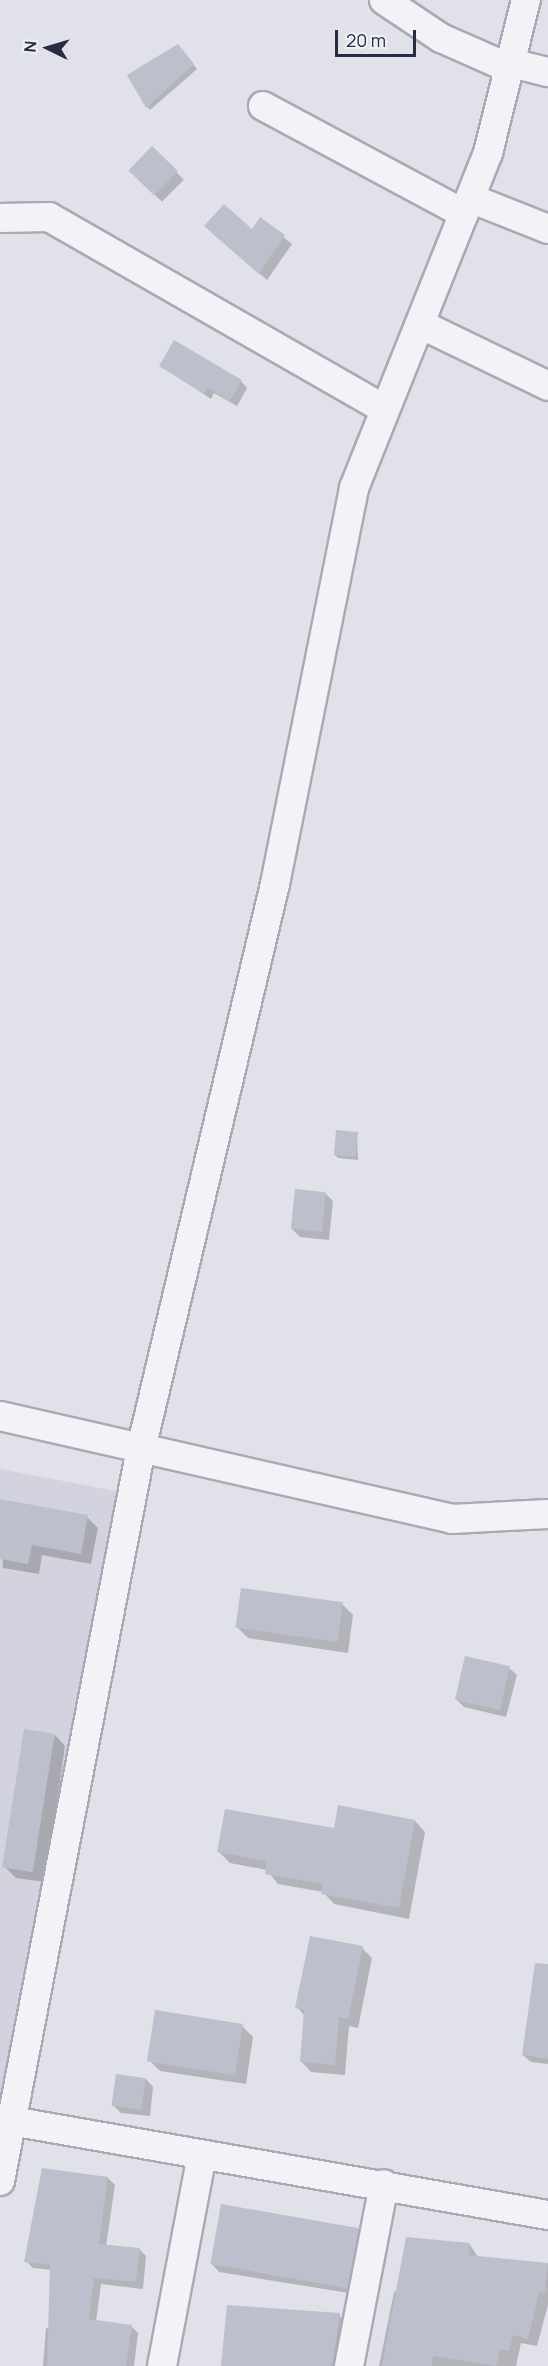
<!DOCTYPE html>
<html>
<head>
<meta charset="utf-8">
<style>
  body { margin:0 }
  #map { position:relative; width:548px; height:2366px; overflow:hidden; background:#e0e1e9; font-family:Manrope,sans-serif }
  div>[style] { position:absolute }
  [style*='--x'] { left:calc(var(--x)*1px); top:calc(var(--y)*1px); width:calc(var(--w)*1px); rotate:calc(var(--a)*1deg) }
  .built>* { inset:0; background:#d2d3de }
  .shadow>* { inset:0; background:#0003; transform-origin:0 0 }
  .building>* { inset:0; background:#bdbfcc; transform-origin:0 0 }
  .roads { filter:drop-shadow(2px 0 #a9aab7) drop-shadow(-2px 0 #a9aab7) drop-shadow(0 2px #a9aab7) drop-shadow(0 -2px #a9aab7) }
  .street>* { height:28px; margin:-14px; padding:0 14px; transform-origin:14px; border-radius:14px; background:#f3f3f7 }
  span { translate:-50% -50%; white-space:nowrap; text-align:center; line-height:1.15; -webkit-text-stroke:4.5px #eff1f7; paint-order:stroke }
  .north { position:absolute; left:18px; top:18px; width:60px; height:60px; -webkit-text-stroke:4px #eff1f7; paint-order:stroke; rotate:275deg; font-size:16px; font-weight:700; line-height:24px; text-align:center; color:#282b41 }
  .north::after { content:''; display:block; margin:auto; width:21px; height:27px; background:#282b41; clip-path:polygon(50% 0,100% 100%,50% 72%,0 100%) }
  .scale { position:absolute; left:335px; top:30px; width:81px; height:27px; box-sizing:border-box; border:3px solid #282b41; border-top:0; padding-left:8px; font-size:18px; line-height:21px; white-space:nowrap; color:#282b41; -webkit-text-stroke:4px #eff1f7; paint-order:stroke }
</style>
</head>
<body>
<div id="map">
  <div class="built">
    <i style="clip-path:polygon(0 1469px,126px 1493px,0 2110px)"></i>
  </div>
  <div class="shadow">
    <i style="clip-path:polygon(182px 49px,197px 69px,150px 110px,147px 107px)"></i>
    <i style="left:152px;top:148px;width:45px;height:31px;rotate:45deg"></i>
    <i style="clip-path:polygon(260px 219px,292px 244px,267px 280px,213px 234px,252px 232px)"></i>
    <i style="clip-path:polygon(161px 366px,241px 381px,247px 388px,237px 406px,214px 393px,211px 399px)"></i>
    <i style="clip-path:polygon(357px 1134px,358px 1160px,338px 1158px,334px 1154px)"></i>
    <i style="clip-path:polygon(326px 1194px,333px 1201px,329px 1240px,300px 1237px,292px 1229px)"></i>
    <i style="clip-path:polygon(0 1500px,87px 1517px,98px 1528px,91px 1564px,42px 1555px,39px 1574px,3px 1568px)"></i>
    <i style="clip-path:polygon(342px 1604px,353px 1615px,348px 1653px,248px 1638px,237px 1627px)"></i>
    <i style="clip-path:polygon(509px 1668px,517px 1675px,506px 1717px,464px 1707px,456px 1699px)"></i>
    <i style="clip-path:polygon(55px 1735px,65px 1746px,45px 1882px,16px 1878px,5px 1867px)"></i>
    <i style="clip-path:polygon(415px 1821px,425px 1832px,409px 1919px,334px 1904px,323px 1892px,278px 1884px,267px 1870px,230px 1863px,219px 1852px)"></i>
    <i style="clip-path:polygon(362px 1948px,372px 1958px,358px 2028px,349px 2026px,345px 2075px,311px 2072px,301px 2061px,305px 2016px,297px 2007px)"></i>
    <i style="clip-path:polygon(548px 1993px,548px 2064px,531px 2062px,523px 2055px)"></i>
    <i style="clip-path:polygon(242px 2026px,253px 2037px,246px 2084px,160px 2071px,149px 2060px)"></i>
    <i style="clip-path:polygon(146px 2079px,153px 2087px,150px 2116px,121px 2113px,113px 2105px)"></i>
    <i style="clip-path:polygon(108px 2178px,115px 2185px,106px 2246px,139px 2249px,146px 2256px,143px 2289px,101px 2284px,96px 2321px,131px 2326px,138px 2333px,134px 2366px,43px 2366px,46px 2328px,51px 2328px,52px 2270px,33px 2268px,26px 2261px)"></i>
    <i style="clip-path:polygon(358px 2229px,366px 2238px,355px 2294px,219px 2272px,211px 2263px)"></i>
    <i style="clip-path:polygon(470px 2245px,478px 2257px,548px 2265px,548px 2305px,537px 2346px,521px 2343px,516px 2366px,379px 2366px,394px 2292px)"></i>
    <i style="clip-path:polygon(339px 2315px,347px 2323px,342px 2366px,222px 2366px)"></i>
  </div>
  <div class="building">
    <i style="clip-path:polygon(178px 44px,194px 64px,146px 108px,127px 75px)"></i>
    <i style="left:152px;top:146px;width:36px;height:34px;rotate:44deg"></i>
    <i style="clip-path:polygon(224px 204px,252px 229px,260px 217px,285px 235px,259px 274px,204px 226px)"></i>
    <i style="clip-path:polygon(174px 340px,242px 380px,230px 401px,208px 388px,204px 394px,159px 366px)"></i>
    <i style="left:336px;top:1130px;width:22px;height:25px;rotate:5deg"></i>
    <i style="left:295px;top:1189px;width:31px;height:40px;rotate:6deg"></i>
    <i style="clip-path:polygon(0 1499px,88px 1515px,81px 1554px,32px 1545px,28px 1564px,0 1559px)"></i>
    <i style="left:241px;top:1588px;width:103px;height:40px;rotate:8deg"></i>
    <i style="left:465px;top:1656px;width:46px;height:45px;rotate:13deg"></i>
    <i style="left:24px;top:1729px;width:31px;height:140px;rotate:9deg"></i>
    <i style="clip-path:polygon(338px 1805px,415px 1820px,399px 1908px,321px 1894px,323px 1884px,265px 1874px,267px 1861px,217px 1852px,225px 1809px,334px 1828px)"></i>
    <i style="clip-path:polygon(310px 1936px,363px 1946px,348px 2019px,339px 2017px,335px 2065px,300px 2062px,304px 2010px,295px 2008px)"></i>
    <i style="clip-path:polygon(535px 1963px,548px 1964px,548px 2059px,522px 2055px)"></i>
    <i style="left:155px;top:2010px;width:89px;height:52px;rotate:9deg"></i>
    <i style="left:116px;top:2074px;width:30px;height:32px;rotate:8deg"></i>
    <i style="clip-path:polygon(42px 2168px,108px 2177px,99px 2244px,140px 2248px,136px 2282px,94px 2278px,89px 2319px,132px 2325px,126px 2366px,47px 2366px,50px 2265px,24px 2262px)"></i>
    <i style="left:221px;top:2204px;width:140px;height:61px;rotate:10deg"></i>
    <i style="clip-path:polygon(406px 2237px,470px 2243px,469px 2255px,548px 2263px,545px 2293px,539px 2292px,528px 2339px,513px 2335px,509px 2351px,500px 2349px,496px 2366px,433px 2356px,432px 2366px,382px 2366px)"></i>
    <i style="clip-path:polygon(227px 2305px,340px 2313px,332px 2366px,221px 2366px)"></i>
  </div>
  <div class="roads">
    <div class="street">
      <i style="--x:384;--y:0;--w:69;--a:33.7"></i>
      <i style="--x:441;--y:38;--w:74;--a:23.8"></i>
      <i style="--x:511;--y:63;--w:38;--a:14"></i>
      <i style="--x:263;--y:106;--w:228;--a:28.2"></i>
      <i style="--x:470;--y:198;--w:84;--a:21.7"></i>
      <i style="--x:0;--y:218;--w:49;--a:-1.2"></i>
      <i style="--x:49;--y:217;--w:386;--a:29.8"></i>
      <i style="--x:420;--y:324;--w:142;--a:25.8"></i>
      <i style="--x:0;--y:1416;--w:464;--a:12.8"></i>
      <i style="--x:452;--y:1519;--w:96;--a:-3"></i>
      <i style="--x:0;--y:2119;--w:556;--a:9.94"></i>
      <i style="--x:0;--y:2181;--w:745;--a:-79.1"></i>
      <i style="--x:141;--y:1449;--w:581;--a:-76.66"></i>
      <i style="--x:275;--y:884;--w:404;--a:-78.7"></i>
      <i style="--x:354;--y:488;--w:361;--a:-68.2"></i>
      <i style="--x:488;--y:153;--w:158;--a:-76.1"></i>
      <i style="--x:162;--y:2366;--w:215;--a:-79.3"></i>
      <i style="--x:349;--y:2366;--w:185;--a:-79.1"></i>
    </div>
  </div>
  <div class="north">N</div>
  <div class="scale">20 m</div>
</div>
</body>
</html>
